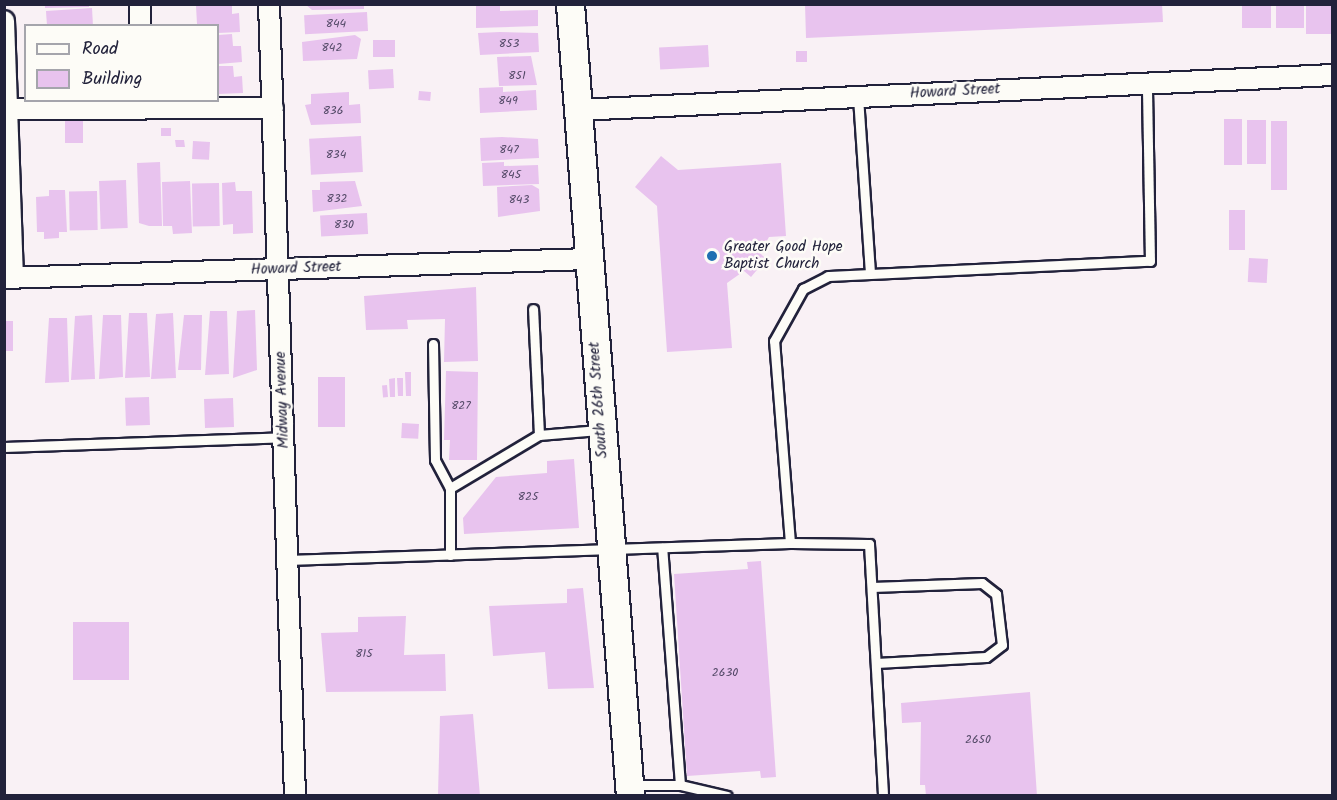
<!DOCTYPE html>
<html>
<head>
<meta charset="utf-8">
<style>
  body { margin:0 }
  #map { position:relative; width:1337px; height:800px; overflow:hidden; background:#f9f1f5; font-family:Kalam,sans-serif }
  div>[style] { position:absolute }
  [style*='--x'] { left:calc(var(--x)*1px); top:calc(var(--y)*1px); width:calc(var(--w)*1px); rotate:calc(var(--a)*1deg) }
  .building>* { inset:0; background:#e8c3ee; transform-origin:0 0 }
  .roads { filter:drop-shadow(2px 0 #22223b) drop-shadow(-2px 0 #22223b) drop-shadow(0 2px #22223b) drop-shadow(0 -2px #22223b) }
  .lane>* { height:9px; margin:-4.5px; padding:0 4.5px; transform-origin:4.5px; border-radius:4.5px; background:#fdfcf7 }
  .street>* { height:20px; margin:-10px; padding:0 10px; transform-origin:10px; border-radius:10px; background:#fdfcf7 }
  .secondary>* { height:27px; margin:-13.5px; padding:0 13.5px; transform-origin:13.5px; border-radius:13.5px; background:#fdfcf7 }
  .dots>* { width:16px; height:16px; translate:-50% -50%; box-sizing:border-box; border:3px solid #fdfcf7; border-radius:50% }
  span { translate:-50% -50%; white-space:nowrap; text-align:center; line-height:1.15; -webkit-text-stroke:5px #fdfcf7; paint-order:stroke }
  .number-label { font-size:12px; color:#544a68 }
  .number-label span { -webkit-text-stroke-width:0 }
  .street-label { font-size:15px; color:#22223b }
  .poi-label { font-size:15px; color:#22223b }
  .left { translate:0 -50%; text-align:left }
  .frame { position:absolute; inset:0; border:6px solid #22223b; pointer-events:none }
  .legend { position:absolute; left:24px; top:24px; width:195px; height:78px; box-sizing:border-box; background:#fdfcf7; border:2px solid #a5a5ac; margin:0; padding:8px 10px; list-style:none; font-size:18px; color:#22223b }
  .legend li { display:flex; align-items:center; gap:12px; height:30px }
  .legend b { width:30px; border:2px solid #a5a5ac }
</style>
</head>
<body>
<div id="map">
  <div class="building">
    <i style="clip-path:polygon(45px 4px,89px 4px,89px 7px,45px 8px)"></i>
    <i style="clip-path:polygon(232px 4px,232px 14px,239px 13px,240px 32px,218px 33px,218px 26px,197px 24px,196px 6px)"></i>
    <i style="clip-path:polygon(305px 4px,364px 4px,364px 9px,312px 10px)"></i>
    <i style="clip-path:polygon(491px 4px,500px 4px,500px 11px,538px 10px,538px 26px,476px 28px,476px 5px)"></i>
    <i style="clip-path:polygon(805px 4px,1162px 4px,1163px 22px,806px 38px)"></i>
    <i style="left:1242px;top:4px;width:29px;height:24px"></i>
    <i style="left:1276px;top:4px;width:28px;height:24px"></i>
    <i style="left:1306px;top:4px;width:26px;height:30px"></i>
    <i style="clip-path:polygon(92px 8px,93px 26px,47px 26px,46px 11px)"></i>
    <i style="left:367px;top:12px;width:19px;height:63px;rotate:87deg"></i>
    <i style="clip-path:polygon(500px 32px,538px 33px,539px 52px,480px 55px,478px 33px)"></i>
    <i style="clip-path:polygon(232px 34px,233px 46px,241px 46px,242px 62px,218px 64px,218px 35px)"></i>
    <i style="clip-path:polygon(355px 35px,361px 39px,357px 59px,303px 61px,302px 42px)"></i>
    <i style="left:395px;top:40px;width:17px;height:22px;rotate:90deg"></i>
    <i style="left:708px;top:45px;width:22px;height:49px;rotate:87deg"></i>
    <i style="left:796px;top:51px;width:11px;height:11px"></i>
    <i style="clip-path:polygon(531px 56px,537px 85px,499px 86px,497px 57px)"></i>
    <i style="clip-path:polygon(218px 66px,233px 66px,234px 77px,242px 76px,243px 93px,218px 94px)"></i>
    <i style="left:393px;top:69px;width:19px;height:25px;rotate:87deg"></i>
    <i style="clip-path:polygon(503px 87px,503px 92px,536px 90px,537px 110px,480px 113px,479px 88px)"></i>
    <i style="left:419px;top:91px;width:12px;height:9px;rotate:5deg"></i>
    <i style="clip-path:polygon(349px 92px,349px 105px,360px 104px,361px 123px,311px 125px,305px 105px,311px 104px,311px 94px)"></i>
    <i style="left:1224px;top:119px;width:18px;height:46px"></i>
    <i style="left:83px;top:120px;width:23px;height:18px;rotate:90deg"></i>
    <i style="left:1247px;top:120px;width:19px;height:44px"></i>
    <i style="left:1271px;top:121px;width:16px;height:69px"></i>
    <i style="left:171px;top:128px;width:8px;height:10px;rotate:90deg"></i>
    <i style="left:361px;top:136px;width:36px;height:52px;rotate:87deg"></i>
    <i style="clip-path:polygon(502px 137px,538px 139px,539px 158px,481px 161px,480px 138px)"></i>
    <i style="clip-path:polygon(175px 140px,184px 140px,185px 147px,176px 147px)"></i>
    <i style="left:193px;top:141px;width:17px;height:18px;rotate:3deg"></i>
    <i style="clip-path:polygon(661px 156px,678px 170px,781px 163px,786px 236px,769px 237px,760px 253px,766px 259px,751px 277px,744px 271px,727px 283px,732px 348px,667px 352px,657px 206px,635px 187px)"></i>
    <i style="clip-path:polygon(160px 162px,162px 226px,149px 226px,139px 223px,137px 163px)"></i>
    <i style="clip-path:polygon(504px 162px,504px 166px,538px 165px,539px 184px,483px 186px,482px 163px)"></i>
    <i style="left:126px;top:180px;width:48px;height:27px;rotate:88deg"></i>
    <i style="clip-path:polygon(190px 181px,192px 233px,173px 234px,172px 226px,163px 226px,162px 182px)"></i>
    <i style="clip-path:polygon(355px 181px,362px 206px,313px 212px,312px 190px,320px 190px,320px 182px)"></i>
    <i style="clip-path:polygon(235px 182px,236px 191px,252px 191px,253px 233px,233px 234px,233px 224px,223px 225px,222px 183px)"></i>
    <i style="left:219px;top:183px;width:43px;height:27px;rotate:89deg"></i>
    <i style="clip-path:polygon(532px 185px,539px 189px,540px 211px,498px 217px,497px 187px)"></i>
    <i style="clip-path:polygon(49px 190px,65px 190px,67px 232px,59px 232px,59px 238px,44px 239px,44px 232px,37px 232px,36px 197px,49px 196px)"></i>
    <i style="left:97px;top:191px;width:39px;height:28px;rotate:89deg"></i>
    <i style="left:1229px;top:210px;width:16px;height:40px"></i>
    <i style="left:367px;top:213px;width:21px;height:47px;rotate:87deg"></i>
    <i style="left:1249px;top:258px;width:19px;height:24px;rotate:3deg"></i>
    <i style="clip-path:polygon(476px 287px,478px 361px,444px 362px,445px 319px,407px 320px,408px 329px,366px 330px,364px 296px)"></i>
    <i style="clip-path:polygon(255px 310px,257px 370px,233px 378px,237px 311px)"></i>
    <i style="clip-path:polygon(210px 311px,227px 311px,229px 374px,205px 375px)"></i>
    <i style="clip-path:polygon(129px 313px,147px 313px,150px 377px,125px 378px)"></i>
    <i style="clip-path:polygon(173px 313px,176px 378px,151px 379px,156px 314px)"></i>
    <i style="clip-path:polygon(92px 315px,95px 379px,71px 380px,75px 316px)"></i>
    <i style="clip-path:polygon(103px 315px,121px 315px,123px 377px,99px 379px)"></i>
    <i style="clip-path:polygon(184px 315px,202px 315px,201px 370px,178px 370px)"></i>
    <i style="clip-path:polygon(49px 318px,67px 318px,69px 382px,45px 383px)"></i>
    <i style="left:4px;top:321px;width:9px;height:30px"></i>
    <i style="clip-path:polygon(446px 371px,478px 372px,477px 460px,449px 460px,450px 440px,444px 440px)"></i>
    <i style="clip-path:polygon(405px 372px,411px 372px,411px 396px,406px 396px)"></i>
    <i style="left:318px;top:377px;width:27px;height:50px"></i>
    <i style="clip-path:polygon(395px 378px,395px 397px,390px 397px,389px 379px)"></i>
    <i style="clip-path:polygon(397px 378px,403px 378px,403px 396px,398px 396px)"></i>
    <i style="left:387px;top:385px;width:12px;height:5px;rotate:85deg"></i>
    <i style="left:149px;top:397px;width:28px;height:24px;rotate:88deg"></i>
    <i style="left:233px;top:398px;width:29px;height:29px;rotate:88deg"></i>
    <i style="left:402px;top:423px;width:17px;height:15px;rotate:3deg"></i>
    <i style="clip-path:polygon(574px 459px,579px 528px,464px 534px,463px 518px,496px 477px,547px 473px,547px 461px)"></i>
    <i style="clip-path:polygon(761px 561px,776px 777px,761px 778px,760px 771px,687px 776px,674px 574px,748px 569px,747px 562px)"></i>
    <i style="clip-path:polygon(583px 588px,594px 688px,548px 689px,545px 652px,493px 656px,489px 606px,567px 603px,567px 589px)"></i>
    <i style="clip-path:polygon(406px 616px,404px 655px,445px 654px,446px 691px,326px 692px,321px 633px,358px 632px,358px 617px)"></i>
    <i style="left:73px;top:622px;width:56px;height:58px"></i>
    <i style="clip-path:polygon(1030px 692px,1037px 796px,926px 796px,925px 785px,920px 785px,921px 722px,902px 723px,901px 703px)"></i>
    <i style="clip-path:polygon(473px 714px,480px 796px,438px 796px,440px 716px)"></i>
  </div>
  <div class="roads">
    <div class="lane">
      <i style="--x:858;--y:97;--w:176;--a:86.1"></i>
      <i style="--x:433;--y:344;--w:116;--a:89"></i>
      <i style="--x:435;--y:460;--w:32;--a:62"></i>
      <i style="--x:539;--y:435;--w:60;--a:-4.8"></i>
      <i style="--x:4;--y:447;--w:280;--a:-2"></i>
      <i style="--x:790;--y:543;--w:79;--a:0.7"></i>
      <i style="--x:869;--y:544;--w:252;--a:86.8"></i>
      <i style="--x:450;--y:555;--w:67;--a:-90"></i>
      <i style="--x:450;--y:488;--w:104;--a:-30.8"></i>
      <i style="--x:539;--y:435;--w:126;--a:-92.7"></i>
      <i style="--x:287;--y:560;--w:503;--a:-1.94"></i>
      <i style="--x:790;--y:543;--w:203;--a:-94.5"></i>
      <i style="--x:774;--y:341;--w:60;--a:-60.9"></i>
      <i style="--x:803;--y:289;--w:28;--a:-27"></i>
      <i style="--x:828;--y:276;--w:322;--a:-2.7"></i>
      <i style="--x:1150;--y:261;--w:177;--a:-91"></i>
      <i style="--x:872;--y:587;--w:110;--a:-2.1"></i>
      <i style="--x:982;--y:583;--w:18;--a:38"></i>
      <i style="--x:996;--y:594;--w:51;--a:83.3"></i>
      <i style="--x:1002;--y:645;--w:20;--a:143"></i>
      <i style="--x:986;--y:657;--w:110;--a:176.9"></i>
      <i style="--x:632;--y:785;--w:48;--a:0"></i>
      <i style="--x:680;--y:785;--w:238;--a:-94.3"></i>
      <i style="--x:680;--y:785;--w:48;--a:13.2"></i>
    </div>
    <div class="street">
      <i style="--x:140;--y:4;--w:22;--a:90"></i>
      <i style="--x:269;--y:4;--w:792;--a:88.12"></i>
      <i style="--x:4;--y:21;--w:257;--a:88"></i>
      <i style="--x:4;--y:109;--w:269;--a:-0.2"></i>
      <i style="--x:577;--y:110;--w:756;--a:-2.65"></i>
      <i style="--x:4;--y:278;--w:584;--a:-1.86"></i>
    </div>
    <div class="secondary">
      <i style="--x:570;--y:4;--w:794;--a:85.67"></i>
    </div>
  </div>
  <div class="dots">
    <i style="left:712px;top:256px;background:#1f6fb2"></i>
  </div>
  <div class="number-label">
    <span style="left:336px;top:24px">844</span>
    <span style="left:509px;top:44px">853</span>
    <span style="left:332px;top:48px">842</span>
    <span style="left:517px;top:76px">851</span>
    <span style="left:508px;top:101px">849</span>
    <span style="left:333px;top:111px">836</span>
    <span style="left:509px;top:150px">847</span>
    <span style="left:336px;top:155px">834</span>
    <span style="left:511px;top:175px">845</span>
    <span style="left:337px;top:199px">832</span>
    <span style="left:519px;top:200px">843</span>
    <span style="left:344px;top:225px">830</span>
    <span style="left:461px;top:406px">827</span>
    <span style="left:528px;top:497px">825</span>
    <span style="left:364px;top:654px">815</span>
    <span style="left:725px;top:673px">2630</span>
    <span style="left:978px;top:740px">2650</span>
  </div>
  <div class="street-label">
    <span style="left:955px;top:92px;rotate:-3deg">Howard Street</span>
    <span style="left:296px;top:269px;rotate:-2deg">Howard Street</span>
    <span style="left:283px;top:400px;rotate:-92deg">Midway Avenue</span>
    <span style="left:599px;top:400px;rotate:-94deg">South 26th Street</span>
  </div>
  <div class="poi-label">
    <span class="left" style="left:724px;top:256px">Greater Good Hope<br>Baptist Church</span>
  </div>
  <div class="frame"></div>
  <ul class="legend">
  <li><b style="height:8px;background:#fdfcf7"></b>Road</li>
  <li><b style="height:16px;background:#e8c3ee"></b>Building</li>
  </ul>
</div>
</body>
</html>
